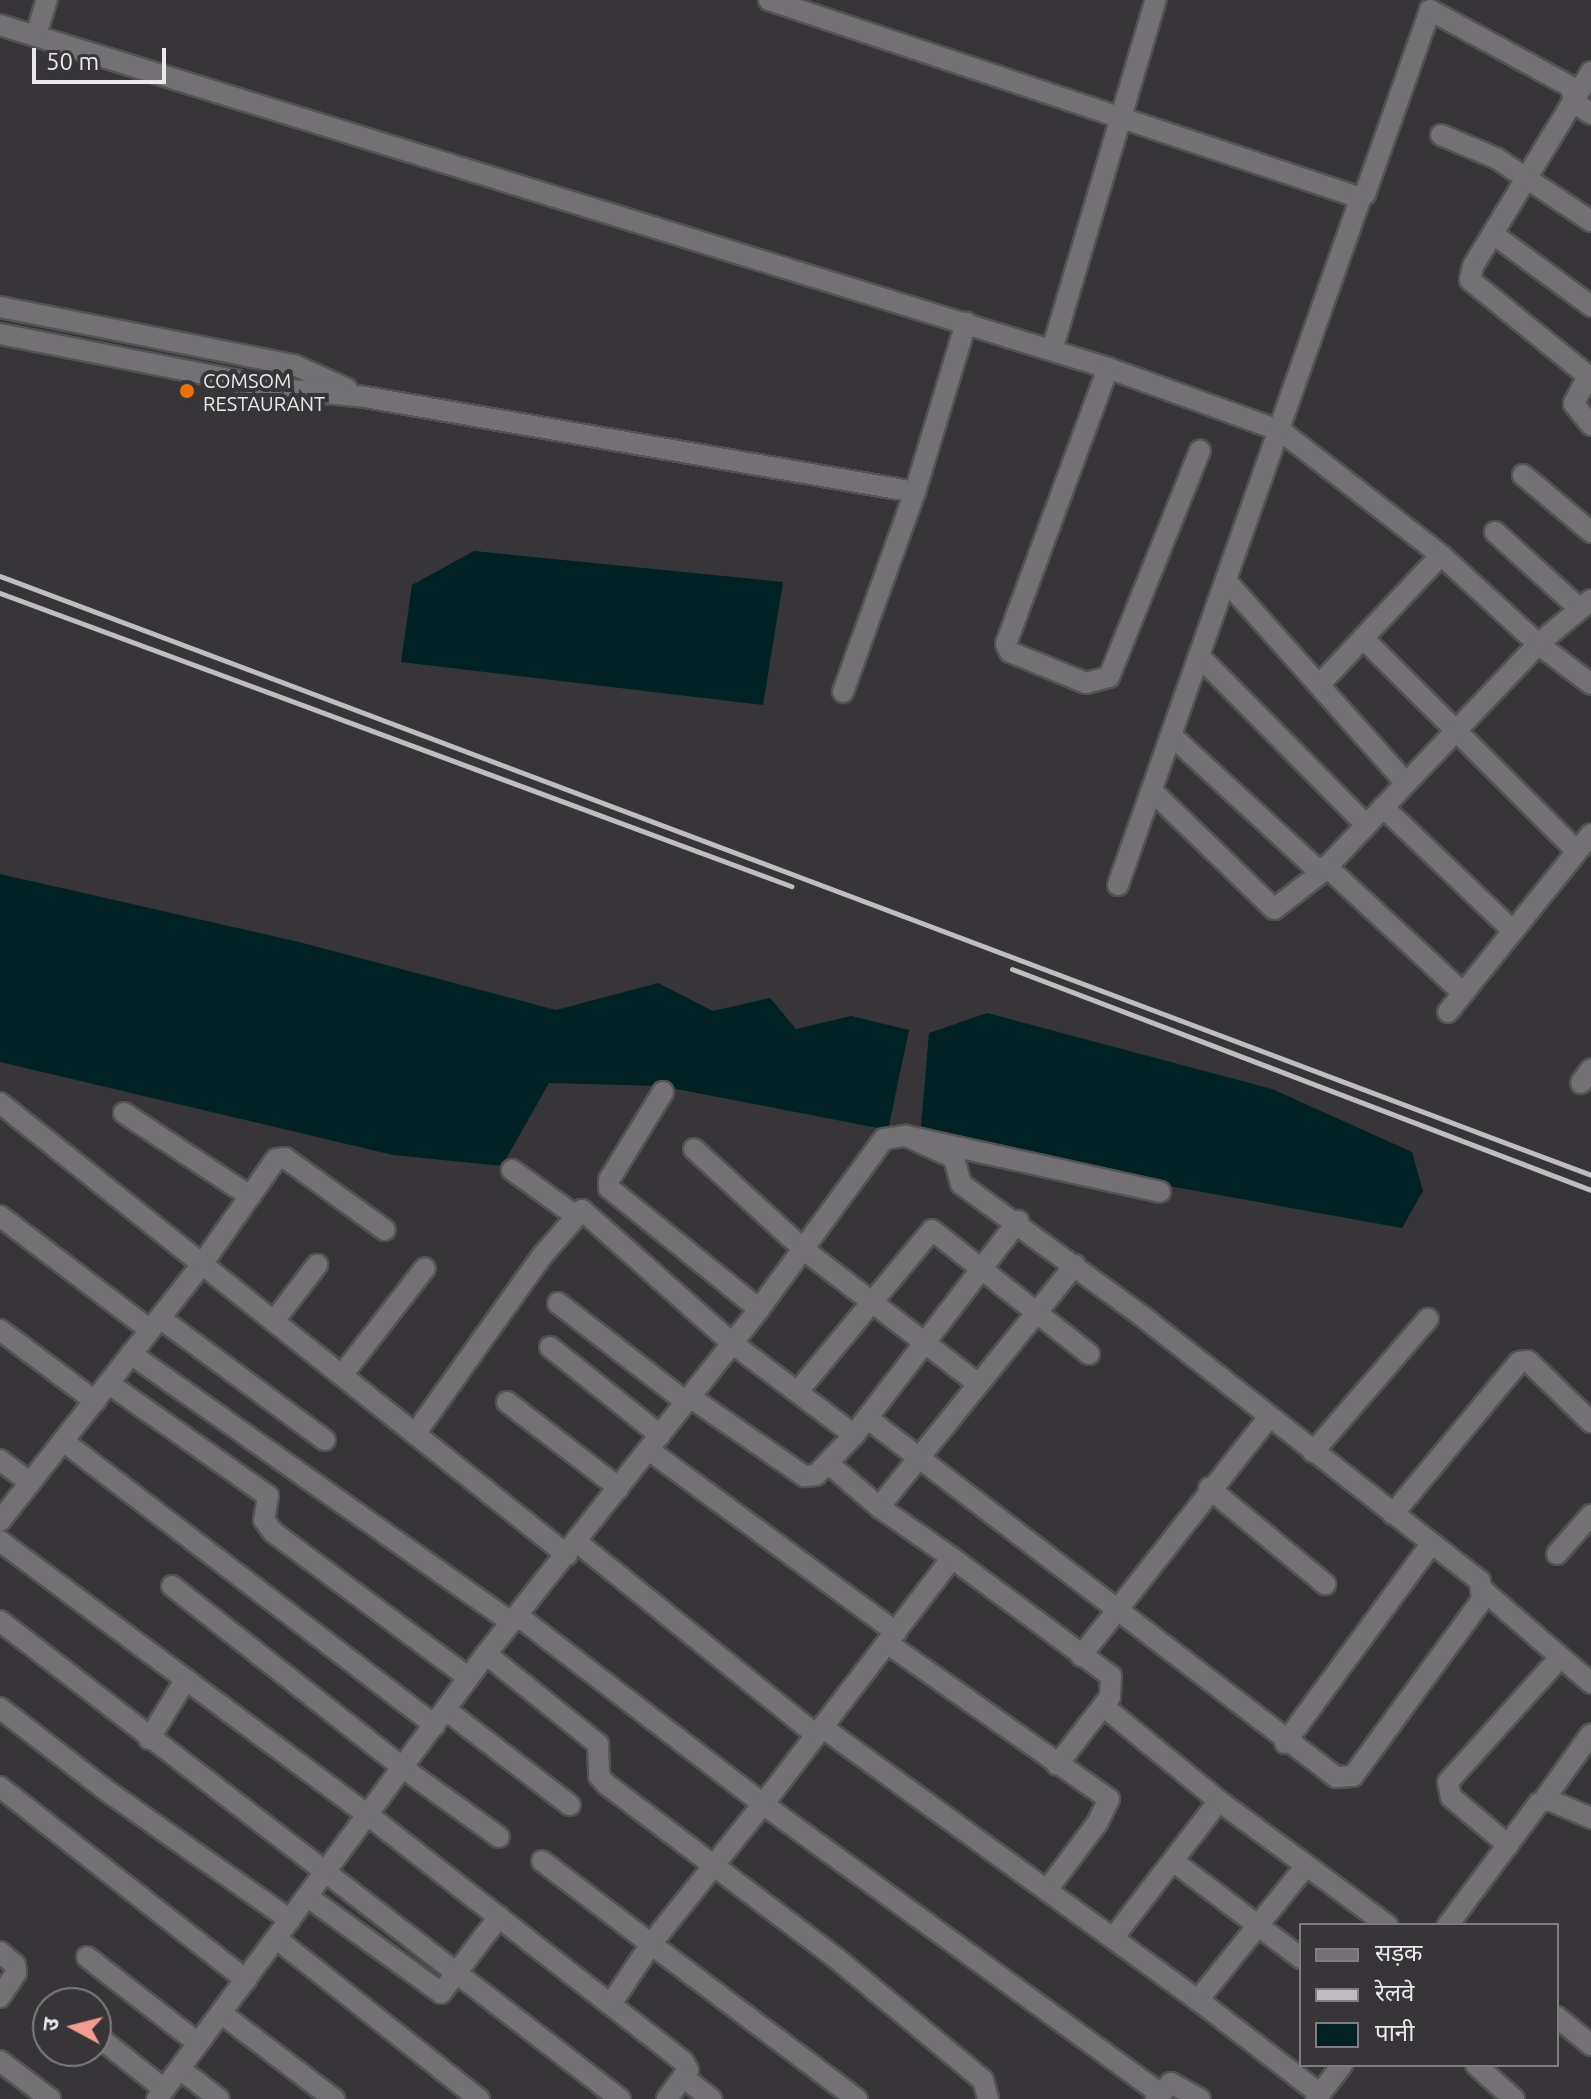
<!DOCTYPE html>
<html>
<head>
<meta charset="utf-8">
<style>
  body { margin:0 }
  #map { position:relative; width:1591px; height:2099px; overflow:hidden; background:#373538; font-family:Ubuntu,"Noto Sans Devanagari",sans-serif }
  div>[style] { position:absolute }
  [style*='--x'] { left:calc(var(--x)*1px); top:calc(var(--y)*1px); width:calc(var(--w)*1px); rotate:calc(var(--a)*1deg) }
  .water>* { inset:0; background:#002224 }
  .roads { filter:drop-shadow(2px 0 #545254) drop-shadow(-2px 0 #545254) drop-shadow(0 2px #545254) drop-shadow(0 -2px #545254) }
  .minor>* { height:20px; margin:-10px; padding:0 10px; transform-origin:10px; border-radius:10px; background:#737174 }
  .rail>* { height:5px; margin:-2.5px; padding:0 2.5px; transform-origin:2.5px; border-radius:2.5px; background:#bfbdbf }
  .dots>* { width:22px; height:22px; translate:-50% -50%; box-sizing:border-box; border:4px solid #373538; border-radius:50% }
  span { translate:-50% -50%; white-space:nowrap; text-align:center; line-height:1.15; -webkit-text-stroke:8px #373538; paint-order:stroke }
  .poi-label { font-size:20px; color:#eae8ea }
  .left { translate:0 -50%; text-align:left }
  .legend { position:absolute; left:1299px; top:1923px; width:260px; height:144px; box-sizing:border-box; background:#373538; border:2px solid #7f7d7f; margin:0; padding:10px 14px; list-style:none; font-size:24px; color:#eae8ea }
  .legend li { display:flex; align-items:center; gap:16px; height:40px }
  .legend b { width:40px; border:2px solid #7f7d7f }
  .north { position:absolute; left:32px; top:1987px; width:80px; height:80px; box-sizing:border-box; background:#373538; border:2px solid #7f7d7f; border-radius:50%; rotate:277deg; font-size:22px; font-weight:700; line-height:32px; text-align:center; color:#eae8ea }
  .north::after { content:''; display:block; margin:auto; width:28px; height:36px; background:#f59c91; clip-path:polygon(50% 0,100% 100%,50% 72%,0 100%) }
  .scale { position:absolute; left:32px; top:48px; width:134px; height:36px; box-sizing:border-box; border:4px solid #eae8ea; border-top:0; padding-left:10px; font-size:24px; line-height:28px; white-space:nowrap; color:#eae8ea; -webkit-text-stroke:6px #373538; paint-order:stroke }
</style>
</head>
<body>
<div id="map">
  <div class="water">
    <i style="clip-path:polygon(474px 551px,783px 582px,763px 705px,401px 662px,412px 585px)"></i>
    <i style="clip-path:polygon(0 874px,299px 942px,556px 1010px,658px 983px,713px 1011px,770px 998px,796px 1029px,851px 1016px,909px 1030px,888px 1130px,661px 1086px,549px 1083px,502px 1166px,393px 1155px,0 1062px)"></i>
    <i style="clip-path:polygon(987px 1013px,1272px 1089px,1412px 1152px,1423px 1191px,1402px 1228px,1141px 1181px,921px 1126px,929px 1033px)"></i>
  </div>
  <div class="roads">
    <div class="minor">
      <i style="--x:769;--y:0;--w:621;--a:18.49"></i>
      <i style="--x:1358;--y:197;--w:8;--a:-23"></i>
      <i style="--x:1365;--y:194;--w:195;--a:-70.5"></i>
      <i style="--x:1430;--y:10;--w:161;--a:28.6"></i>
      <i style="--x:1571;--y:87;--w:15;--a:79"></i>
      <i style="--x:1574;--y:102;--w:21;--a:35"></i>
      <i style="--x:0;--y:25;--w:1160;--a:17.2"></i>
      <i style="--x:1108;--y:368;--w:184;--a:20"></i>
      <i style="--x:1281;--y:431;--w:202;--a:37.8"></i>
      <i style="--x:1441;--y:555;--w:132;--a:42.5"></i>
      <i style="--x:1538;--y:644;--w:66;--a:37"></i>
      <i style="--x:36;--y:35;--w:37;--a:-73"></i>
      <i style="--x:1591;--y:72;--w:227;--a:121.3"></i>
      <i style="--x:1473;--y:266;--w:14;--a:102"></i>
      <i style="--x:1470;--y:280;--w:152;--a:39.1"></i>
      <i style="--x:1588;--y:376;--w:31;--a:117"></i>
      <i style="--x:1574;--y:404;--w:27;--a:51"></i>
      <i style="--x:1441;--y:135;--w:60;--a:22.7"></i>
      <i style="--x:1496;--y:158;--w:114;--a:33.6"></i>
      <i style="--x:1493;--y:234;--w:122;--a:36.3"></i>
      <i style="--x:0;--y:307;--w:300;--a:11.2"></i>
      <i style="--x:294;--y:365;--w:58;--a:24.4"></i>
      <i style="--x:0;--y:334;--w:286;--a:11.1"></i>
      <i style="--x:281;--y:389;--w:84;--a:5.4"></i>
      <i style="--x:365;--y:397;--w:558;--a:9.8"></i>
      <i style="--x:1052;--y:350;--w:365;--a:-73.5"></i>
      <i style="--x:1108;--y:368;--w:294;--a:110.3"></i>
      <i style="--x:1006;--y:644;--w:9;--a:63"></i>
      <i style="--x:1010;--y:652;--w:82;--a:22.2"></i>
      <i style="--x:1086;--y:683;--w:24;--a:-15"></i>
      <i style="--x:1109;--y:677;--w:244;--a:-68.1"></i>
      <i style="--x:1523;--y:475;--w:89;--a:40"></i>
      <i style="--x:1495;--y:532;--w:115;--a:42.2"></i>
      <i style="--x:1227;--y:582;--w:269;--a:48.3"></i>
      <i style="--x:1363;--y:638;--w:302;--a:44.9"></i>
      <i style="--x:1200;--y:657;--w:236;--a:45.3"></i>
      <i style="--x:1319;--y:685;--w:178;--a:-46.8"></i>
      <i style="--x:843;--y:692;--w:213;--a:-70.2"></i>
      <i style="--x:915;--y:492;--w:177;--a:-73.2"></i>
      <i style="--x:1172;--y:736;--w:202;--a:42.6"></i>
      <i style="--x:1152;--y:791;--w:170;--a:44"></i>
      <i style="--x:1274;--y:909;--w:59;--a:-37.5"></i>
      <i style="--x:1321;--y:873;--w:315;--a:-46.5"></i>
      <i style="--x:1538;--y:644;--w:69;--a:-39.7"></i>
      <i style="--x:1383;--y:807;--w:180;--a:43.6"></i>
      <i style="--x:1326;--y:866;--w:187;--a:42.8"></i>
      <i style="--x:1118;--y:885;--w:730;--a:-70.55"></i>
      <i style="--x:1448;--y:1012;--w:228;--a:-51.2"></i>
      <i style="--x:1581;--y:1083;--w:17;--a:-54"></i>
      <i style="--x:663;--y:1092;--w:103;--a:121.5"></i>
      <i style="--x:609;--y:1180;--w:8;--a:90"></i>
      <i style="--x:609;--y:1188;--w:193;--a:38.9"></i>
      <i style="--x:0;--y:1103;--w:725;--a:38.56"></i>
      <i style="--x:124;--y:1113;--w:151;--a:33.4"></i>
      <i style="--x:694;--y:1149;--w:148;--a:42.5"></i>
      <i style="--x:803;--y:1249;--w:221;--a:37.6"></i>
      <i style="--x:512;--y:1170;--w:79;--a:35.7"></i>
      <i style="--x:0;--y:1216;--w:188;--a:37.2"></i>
      <i style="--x:1075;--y:1265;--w:311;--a:129"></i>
      <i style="--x:879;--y:1507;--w:89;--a:34.9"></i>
      <i style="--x:952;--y:1558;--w:310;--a:127.5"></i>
      <i style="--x:763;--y:1804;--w:492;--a:36.1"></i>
      <i style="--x:558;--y:1303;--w:162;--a:37.7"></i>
      <i style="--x:160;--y:1318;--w:205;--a:36.5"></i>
      <i style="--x:274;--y:1321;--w:71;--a:-52.5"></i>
      <i style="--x:0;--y:1330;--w:119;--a:36.8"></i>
      <i style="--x:550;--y:1347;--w:141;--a:38.7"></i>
      <i style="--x:131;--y:1354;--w:466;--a:35.2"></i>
      <i style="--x:342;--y:1375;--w:135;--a:-52.2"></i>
      <i style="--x:108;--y:1383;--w:196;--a:35.2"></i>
      <i style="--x:268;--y:1496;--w:24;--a:99"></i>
      <i style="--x:264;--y:1520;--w:15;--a:53"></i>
      <i style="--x:273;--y:1532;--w:244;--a:36.7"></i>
      <i style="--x:798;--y:1391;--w:209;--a:-50.2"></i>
      <i style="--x:932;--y:1230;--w:200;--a:38.3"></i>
      <i style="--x:690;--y:1397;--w:139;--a:34.7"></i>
      <i style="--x:804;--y:1476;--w:12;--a:-5"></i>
      <i style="--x:816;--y:1475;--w:55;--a:-46.5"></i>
      <i style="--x:854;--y:1435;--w:270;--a:-52.5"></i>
      <i style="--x:507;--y:1402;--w:141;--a:37.5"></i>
      <i style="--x:867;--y:1418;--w:591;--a:37.43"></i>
      <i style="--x:1336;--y:1777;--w:17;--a:-3"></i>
      <i style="--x:1353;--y:1776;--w:218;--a:-53.8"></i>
      <i style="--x:1482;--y:1600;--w:19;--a:-96"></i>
      <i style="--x:1480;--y:1581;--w:429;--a:-141.9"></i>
      <i style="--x:1142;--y:1316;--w:224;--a:-143.9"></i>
      <i style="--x:961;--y:1184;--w:27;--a:-105"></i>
      <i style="--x:954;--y:1158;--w:53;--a:-155.4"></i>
      <i style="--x:415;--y:1434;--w:219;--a:-54.5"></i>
      <i style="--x:542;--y:1256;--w:61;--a:-49"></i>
      <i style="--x:582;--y:1210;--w:200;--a:41.6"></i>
      <i style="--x:732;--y:1343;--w:153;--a:37"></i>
      <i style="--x:63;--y:1441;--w:468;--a:37.4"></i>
      <i style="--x:649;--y:1450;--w:307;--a:36.4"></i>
      <i style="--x:1313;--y:1452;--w:176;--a:-49.2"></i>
      <i style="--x:0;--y:1460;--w:38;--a:37"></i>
      <i style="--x:829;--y:1464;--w:66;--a:40.7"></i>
      <i style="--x:1209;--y:1488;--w:151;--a:39.6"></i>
      <i style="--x:1393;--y:1514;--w:197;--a:-50.3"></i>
      <i style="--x:1519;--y:1362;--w:9;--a:-6"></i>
      <i style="--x:1528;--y:1361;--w:88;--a:44.1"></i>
      <i style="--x:0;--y:1521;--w:327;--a:-51.8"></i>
      <i style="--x:202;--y:1264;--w:128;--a:-54.8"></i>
      <i style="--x:276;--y:1159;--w:9;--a:-6"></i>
      <i style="--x:285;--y:1158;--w:123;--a:35.8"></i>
      <i style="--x:0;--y:1541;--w:459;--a:36.7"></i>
      <i style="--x:368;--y:1815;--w:400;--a:38"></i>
      <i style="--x:683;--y:2061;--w:10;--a:61"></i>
      <i style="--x:688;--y:2070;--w:36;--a:126"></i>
      <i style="--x:577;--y:1542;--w:307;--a:38.9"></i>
      <i style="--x:1557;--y:1554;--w:52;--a:-48.9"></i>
      <i style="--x:952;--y:1558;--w:198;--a:36.6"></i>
      <i style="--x:1111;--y:1676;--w:21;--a:93"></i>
      <i style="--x:1110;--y:1697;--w:86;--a:127.9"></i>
      <i style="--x:172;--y:1586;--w:294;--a:38.2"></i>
      <i style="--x:403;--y:1768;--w:118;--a:35.7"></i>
      <i style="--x:1484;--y:1591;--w:96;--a:40.8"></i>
      <i style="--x:1557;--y:1654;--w:8;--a:97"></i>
      <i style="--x:1556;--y:1662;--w:161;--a:132"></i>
      <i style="--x:1448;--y:1782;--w:15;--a:79"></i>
      <i style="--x:1451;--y:1797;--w:75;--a:40.1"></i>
      <i style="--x:518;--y:1616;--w:309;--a:37.5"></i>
      <i style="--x:763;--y:1804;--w:179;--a:128.7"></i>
      <i style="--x:651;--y:1944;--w:258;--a:37"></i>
      <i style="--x:0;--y:1621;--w:783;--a:37.63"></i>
      <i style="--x:887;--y:1643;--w:271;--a:35.1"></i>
      <i style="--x:1109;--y:1799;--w:25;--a:116"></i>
      <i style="--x:1098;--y:1822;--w:85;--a:126.9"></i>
      <i style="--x:486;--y:1654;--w:144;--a:38.8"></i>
      <i style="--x:598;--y:1744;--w:32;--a:88"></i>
      <i style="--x:599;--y:1776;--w:11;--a:49"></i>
      <i style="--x:606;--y:1784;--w:288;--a:37.1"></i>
      <i style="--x:836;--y:1958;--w:191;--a:39.7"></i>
      <i style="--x:983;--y:2080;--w:20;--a:75"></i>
      <i style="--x:1557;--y:1654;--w:45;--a:40.5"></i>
      <i style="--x:1081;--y:1656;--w:304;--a:-51.8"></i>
      <i style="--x:1103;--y:1706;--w:150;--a:39.3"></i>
      <i style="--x:0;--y:1708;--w:130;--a:37.8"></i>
      <i style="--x:103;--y:1788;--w:229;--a:35.2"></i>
      <i style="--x:446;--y:1710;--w:156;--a:37.5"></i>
      <i style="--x:822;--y:1727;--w:465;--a:36"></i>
      <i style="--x:1198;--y:2000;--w:171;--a:-51.2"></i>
      <i style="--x:149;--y:1739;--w:70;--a:-58.3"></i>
      <i style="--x:1285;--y:1743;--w:247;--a:-53.7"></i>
      <i style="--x:0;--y:1787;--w:313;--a:38.1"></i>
      <i style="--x:1543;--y:1801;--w:82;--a:-54.4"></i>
      <i style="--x:542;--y:1861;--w:137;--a:37.3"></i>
      <i style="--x:651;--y:1944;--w:72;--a:123.7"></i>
      <i style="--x:1173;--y:1861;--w:161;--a:37.2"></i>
      <i style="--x:308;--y:1897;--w:164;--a:35.8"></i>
      <i style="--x:441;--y:1993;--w:96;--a:-52.7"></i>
      <i style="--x:1448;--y:1925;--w:152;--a:-53.3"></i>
      <i style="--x:1539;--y:1803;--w:10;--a:-17"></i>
      <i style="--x:1549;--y:1800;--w:46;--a:23.2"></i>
      <i style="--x:1113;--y:1938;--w:173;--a:-52.3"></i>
      <i style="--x:1219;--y:1801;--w:209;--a:36.4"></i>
      <i style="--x:277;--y:1939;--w:258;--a:38.4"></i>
      <i style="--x:0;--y:1952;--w:20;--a:41"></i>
      <i style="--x:15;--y:1965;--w:8;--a:83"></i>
      <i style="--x:16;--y:1973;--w:29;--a:124"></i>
      <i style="--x:87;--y:1957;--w:140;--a:37.8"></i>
      <i style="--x:1198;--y:2000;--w:154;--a:37.6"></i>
      <i style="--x:222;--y:2014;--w:141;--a:37.2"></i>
      <i style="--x:1557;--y:2017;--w:44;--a:39.5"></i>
      <i style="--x:96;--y:2035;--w:87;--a:38.5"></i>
      <i style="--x:0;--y:2061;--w:63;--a:37.2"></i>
      <i style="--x:1476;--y:2065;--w:51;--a:41.8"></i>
      <i style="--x:180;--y:2069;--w:49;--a:37.6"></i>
      <i style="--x:683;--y:2077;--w:36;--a:38"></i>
      <i style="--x:157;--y:2099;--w:553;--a:-53.52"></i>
      <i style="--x:486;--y:1654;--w:440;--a:-51.6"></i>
      <i style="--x:759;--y:1309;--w:211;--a:-53.7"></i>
      <i style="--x:884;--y:1139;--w:22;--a:-8"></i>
      <i style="--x:906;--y:1136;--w:260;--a:12.4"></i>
      <i style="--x:1156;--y:2099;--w:22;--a:-47"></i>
      <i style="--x:1171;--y:2083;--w:33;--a:29"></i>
      <i style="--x:1316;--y:2099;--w:43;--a:-52.6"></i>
    </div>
  </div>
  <div class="rail">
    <i style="--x:0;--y:576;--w:1700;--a:20.63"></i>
    <i style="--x:0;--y:593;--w:844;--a:20.33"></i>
    <i style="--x:1012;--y:969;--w:620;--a:20.89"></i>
  </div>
  <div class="dots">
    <i style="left:187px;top:391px;background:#e8710a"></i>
  </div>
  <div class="poi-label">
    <span class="left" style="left:203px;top:392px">COMSOM<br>RESTAURANT</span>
  </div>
  <ul class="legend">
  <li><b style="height:10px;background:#737174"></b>सड़क</li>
  <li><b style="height:10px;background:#bfbdbf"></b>रेलवे</li>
  <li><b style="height:22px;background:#002224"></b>पानी</li>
  </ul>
  <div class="north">उ</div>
  <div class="scale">50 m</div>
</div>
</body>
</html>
